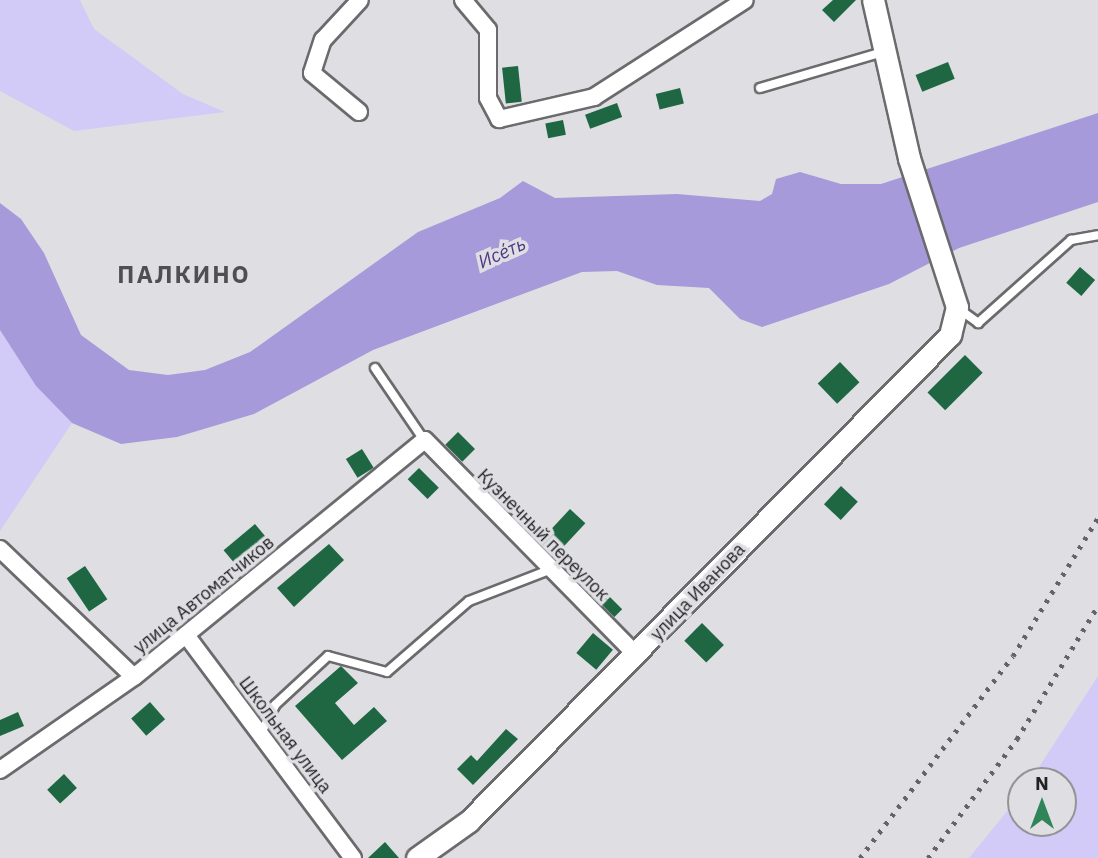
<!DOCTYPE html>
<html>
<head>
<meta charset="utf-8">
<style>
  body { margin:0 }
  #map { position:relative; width:1098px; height:858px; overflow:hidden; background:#dfdfe3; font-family:"IBM Plex Sans",sans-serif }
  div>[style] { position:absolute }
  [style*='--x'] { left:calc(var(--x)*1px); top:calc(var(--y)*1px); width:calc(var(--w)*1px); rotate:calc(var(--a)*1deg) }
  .green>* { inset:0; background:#d2caf7 }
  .water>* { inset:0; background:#a79ada }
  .building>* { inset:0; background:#1f6743; transform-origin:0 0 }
  .roads { filter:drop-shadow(2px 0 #6b6b6e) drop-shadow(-2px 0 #6b6b6e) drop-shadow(0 2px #6b6b6e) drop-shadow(0 -2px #6b6b6e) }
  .lane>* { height:8px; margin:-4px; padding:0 4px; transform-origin:4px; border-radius:4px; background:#fff }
  .street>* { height:16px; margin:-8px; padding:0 8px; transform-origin:8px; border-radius:8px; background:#fff }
  .secondary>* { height:21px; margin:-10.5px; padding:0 10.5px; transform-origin:10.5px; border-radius:10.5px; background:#fff }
  .rail>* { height:5px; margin-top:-2.5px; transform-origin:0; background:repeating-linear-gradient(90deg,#646466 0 3.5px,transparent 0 10.5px) }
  span { translate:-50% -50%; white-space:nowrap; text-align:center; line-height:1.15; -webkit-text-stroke:7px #dfdfe3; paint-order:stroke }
  .street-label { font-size:18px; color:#222223 }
  .water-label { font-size:19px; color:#4f3985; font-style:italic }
  .district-label { font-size:24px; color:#4f4e52; font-weight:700; letter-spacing:2px }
  .north { position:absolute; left:1007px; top:767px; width:70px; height:70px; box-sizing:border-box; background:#dfdfe3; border:2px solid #939396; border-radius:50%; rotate:0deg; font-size:19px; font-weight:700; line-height:28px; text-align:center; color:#222223 }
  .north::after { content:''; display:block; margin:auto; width:24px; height:32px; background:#2f8558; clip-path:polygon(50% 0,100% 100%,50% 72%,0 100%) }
</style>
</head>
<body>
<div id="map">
  <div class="green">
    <i style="clip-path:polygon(0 0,80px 0,94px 29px,183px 94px,225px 112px,74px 131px,0 91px)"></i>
    <i style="clip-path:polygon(0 330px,36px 386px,72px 423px,0 531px)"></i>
    <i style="clip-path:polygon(1098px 676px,1098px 858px,969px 858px,1021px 794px,1021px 823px,1063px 823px,1063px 781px,1030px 781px)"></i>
  </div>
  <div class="water">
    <i style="clip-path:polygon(1098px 113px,1098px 202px,959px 248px,889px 284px,762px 327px,740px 319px,709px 288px,657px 285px,617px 271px,582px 272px,373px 350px,254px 414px,177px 437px,121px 444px,72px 423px,36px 386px,0 330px,0 203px,21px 219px,44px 253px,81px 335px,129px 370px,168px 375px,205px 370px,250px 352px,418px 232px,500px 198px,523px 181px,555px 198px,677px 194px,760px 201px,772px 194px,776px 179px,800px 172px,841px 184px,881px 184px)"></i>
  </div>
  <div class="building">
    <i style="clip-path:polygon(833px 0,856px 0,834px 22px,822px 10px)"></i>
    <i style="left:948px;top:62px;width:18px;height:35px;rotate:68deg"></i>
    <i style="left:518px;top:66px;width:36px;height:16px;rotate:84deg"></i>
    <i style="left:680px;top:88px;width:16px;height:25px;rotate:76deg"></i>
    <i style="left:617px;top:103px;width:15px;height:34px;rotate:70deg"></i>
    <i style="left:563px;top:120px;width:15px;height:18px;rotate:79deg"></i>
    <i style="left:1080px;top:267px;width:20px;height:21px;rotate:41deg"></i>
    <i style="left:965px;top:355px;width:25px;height:53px;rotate:45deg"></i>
    <i style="left:840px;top:362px;width:28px;height:31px;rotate:46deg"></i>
    <i style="left:458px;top:432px;width:24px;height:18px;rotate:45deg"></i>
    <i style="left:362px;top:449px;width:22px;height:19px;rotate:58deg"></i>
    <i style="left:419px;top:468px;width:28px;height:16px;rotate:45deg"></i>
    <i style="left:841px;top:486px;width:23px;height:25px;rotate:43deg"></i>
    <i style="left:570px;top:509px;width:21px;height:45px;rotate:43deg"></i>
    <i style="left:255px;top:524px;width:26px;height:41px;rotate:50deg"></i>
    <i style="clip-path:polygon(329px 544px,344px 560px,294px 607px,277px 588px)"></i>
    <i style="left:85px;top:566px;width:40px;height:22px;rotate:56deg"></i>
    <i style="left:596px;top:583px;width:37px;height:11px;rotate:45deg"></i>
    <i style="left:702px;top:623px;width:31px;height:25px;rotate:45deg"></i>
    <i style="left:593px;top:633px;width:26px;height:26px;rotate:40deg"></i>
    <i style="clip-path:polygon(341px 666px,358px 683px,335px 703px,354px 725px,374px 707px,387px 721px,342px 760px,295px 706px)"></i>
    <i style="left:150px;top:702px;width:23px;height:25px;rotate:49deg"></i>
    <i style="clip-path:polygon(18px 712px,24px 726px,0 736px,0 720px)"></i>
    <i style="clip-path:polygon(506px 729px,518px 739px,473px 785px,457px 769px,471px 755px,477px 761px)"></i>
    <i style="left:64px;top:774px;width:19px;height:23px;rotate:47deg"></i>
    <i style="clip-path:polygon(385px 842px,399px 858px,368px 858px)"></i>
  </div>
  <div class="roads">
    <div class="lane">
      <i style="--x:760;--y:88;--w:128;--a:-16.3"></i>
      <i style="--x:959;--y:309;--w:24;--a:36"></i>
      <i style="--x:978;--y:323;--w:125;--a:-41.7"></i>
      <i style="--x:1071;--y:240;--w:27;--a:-10"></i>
      <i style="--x:375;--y:368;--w:87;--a:55.8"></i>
      <i style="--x:260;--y:735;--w:34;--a:-63"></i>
      <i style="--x:275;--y:705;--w:72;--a:-42.8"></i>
      <i style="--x:328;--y:656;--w:61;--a:15.2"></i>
      <i style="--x:387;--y:672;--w:108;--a:-40.9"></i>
      <i style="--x:469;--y:601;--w:86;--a:-21.2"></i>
    </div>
    <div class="street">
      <i style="--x:463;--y:0;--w:39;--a:50"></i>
      <i style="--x:488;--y:30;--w:68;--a:90"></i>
      <i style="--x:488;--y:98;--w:24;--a:62"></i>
      <i style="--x:499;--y:119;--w:98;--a:-13"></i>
      <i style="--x:594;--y:97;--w:179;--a:-32.7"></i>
      <i style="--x:359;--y:112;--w:61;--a:-140.3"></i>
      <i style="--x:312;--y:73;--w:35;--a:-72"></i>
      <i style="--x:323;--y:40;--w:54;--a:-47.2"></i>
      <i style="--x:0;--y:549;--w:185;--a:43.7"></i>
      <i style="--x:186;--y:635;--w:279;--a:53.2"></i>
      <i style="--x:0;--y:770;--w:163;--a:-34.8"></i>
      <i style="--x:134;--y:677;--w:375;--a:-39.2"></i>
      <i style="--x:425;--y:440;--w:301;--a:45.5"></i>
    </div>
    <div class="secondary">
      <i style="--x:417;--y:858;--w:64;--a:-35.4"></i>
      <i style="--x:469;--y:821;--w:684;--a:-45.3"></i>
      <i style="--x:950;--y:335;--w:29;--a:-76"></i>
      <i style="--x:957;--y:307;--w:157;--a:-107.9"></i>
      <i style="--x:909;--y:158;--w:162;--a:-102.8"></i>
    </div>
  </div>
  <div class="rail">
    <i style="--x:860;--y:858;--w:253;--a:-52.9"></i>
    <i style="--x:1013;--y:656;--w:162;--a:-58.4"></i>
    <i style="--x:928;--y:858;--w:149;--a:-53.2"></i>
    <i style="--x:1017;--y:739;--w:156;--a:-58.7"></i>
  </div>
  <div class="street-label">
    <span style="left:543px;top:535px;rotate:45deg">Кузнечный переулок</span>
    <span style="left:698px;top:592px;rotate:-46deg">улица Иванова</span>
    <span style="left:204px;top:595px;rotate:-39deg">улица Автоматчиков</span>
    <span style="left:285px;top:735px;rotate:53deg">Школьная улица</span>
  </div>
  <div class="water-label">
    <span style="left:502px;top:253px;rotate:-24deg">Исе́ть</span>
  </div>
  <div class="district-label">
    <span style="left:184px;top:275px">ПАЛКИНО</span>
  </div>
  <div class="north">N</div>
</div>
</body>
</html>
